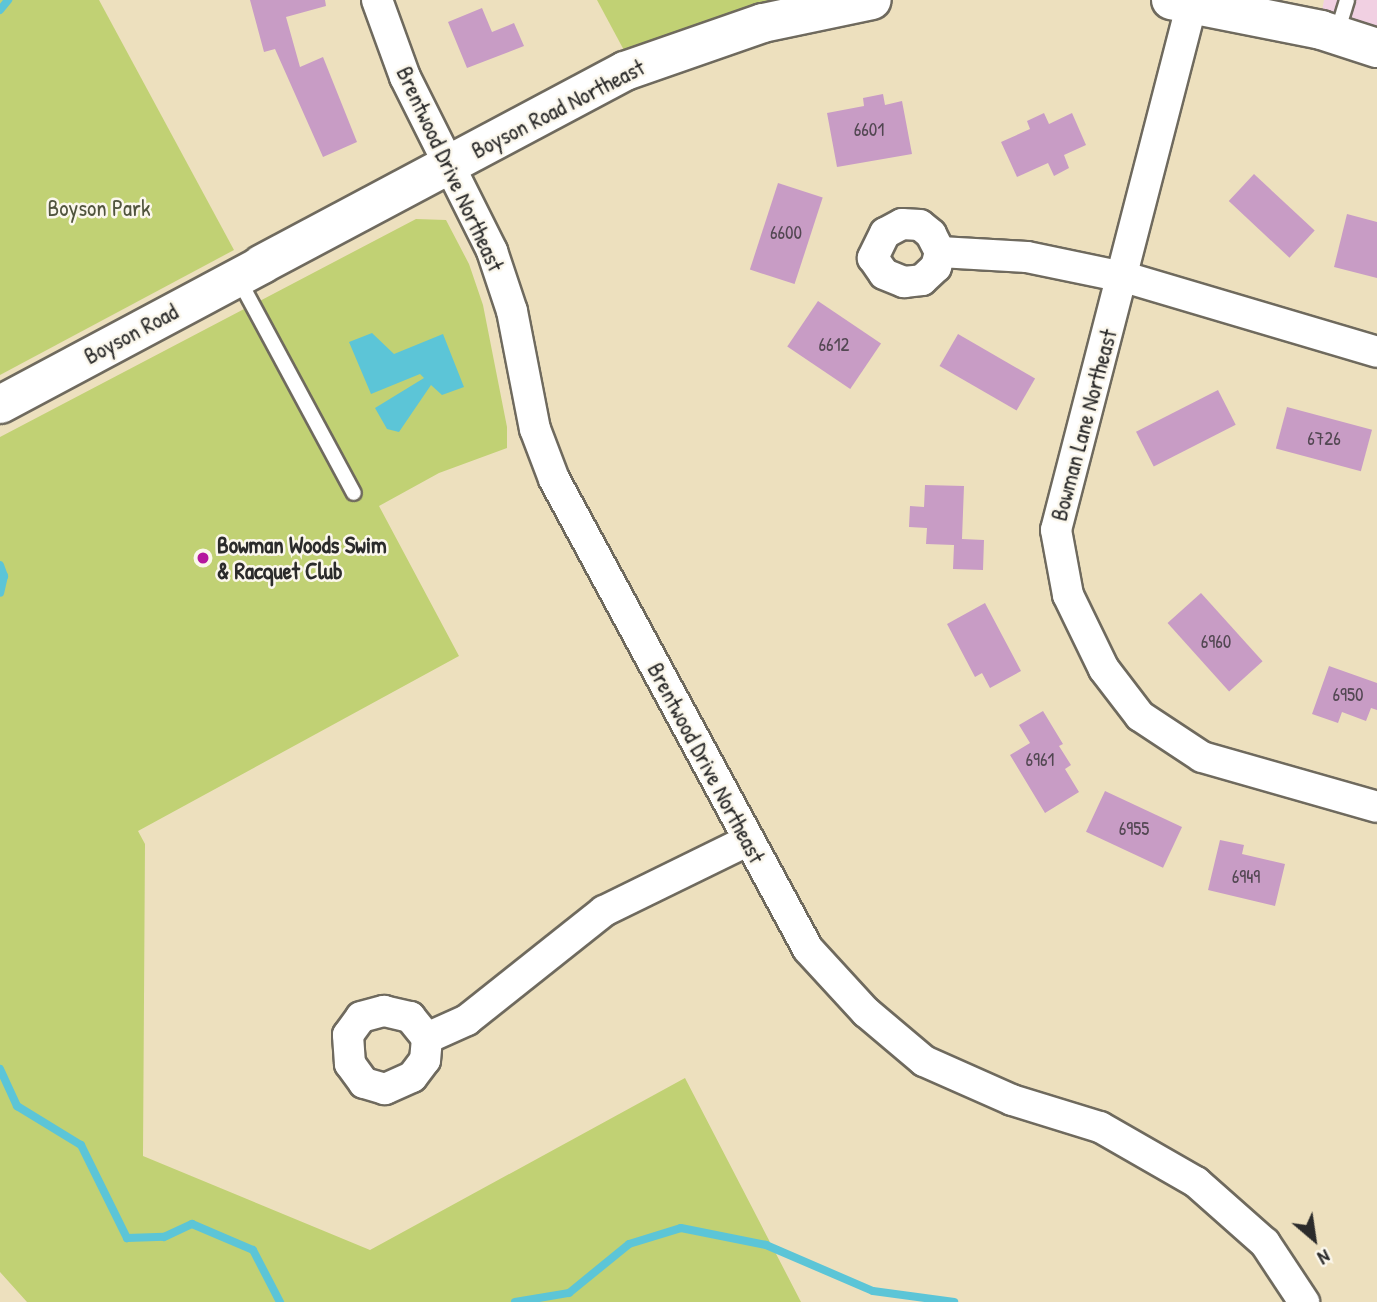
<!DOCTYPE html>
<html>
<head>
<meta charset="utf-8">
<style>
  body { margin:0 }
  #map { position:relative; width:1377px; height:1302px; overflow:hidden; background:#ede0be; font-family:"Patrick Hand",sans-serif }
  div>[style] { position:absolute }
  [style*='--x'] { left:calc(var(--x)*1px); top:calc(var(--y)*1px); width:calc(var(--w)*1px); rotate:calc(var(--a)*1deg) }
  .built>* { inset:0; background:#f1d0e2 }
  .green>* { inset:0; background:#c1d174 }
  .water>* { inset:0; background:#5cc5d7 }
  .stream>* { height:8px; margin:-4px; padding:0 4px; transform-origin:4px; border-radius:4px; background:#5cc5d7 }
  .building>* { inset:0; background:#c89cc5; transform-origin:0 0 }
  .roads { filter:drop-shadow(2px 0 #6f6a5e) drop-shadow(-2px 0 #6f6a5e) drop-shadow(0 2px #6f6a5e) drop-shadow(0 -2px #6f6a5e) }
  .service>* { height:14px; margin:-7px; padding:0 7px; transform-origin:7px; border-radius:7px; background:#fff }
  .minor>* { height:30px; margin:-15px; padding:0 15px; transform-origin:15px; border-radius:15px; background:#fff }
  .tertiary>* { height:37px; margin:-18.5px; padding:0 18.5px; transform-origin:18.5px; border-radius:18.5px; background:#fff }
  .secondary>* { height:38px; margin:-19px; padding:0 19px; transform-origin:19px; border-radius:19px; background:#fff }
  .dots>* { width:19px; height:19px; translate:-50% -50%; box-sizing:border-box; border:4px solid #fbf7ec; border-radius:50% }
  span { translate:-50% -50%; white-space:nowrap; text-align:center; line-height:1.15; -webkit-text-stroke:5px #fbf7ec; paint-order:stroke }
  .number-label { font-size:19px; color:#524752 }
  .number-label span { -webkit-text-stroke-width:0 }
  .street-label { font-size:23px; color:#2b2b2b }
  .park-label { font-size:23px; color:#50543d }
  .poi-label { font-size:23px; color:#2b2b2b; font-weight:700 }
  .left { translate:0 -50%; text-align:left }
  .north { position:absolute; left:1279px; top:1204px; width:70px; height:70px; -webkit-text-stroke:5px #fbf7ec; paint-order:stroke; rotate:151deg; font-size:19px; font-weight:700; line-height:28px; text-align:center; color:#2b2b2b }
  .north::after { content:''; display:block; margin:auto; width:24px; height:32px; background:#2b2b2b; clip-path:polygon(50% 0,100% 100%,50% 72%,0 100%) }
</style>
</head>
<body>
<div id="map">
  <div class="built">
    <i style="clip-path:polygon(1324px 0,1377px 0,1377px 26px,1322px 11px)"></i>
  </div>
  <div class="green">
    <i style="clip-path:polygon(0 0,99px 0,234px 250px,0 375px)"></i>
    <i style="clip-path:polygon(597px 0,770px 0,626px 54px)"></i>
    <i style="clip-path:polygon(416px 219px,446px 220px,469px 264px,483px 305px,507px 427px,507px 448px,439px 473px,379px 506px,459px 656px,138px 831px,145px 844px,143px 1156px,370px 1250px,685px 1078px,801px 1302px,27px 1302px,0 1272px,0 437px)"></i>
  </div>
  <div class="water">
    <i style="clip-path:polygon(372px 333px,394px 354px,443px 334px,464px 387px,442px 395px,431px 385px,399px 432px,387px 429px,375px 408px,424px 378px,420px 374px,371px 394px,349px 342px)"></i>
  </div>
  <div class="stream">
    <i style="--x:0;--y:10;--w:13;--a:-51"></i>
    <i style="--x:0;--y:565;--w:12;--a:70"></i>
    <i style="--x:4;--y:576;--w:17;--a:103"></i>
    <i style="--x:0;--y:1069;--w:41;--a:65.3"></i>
    <i style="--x:17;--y:1106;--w:75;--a:31.4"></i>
    <i style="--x:81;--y:1145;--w:104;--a:63.7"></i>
    <i style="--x:127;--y:1238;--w:37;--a:-2"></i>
    <i style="--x:164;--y:1237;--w:31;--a:-25"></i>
    <i style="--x:192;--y:1224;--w:66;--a:23.1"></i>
    <i style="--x:253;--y:1250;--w:59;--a:62.6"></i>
    <i style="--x:515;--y:1302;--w:55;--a:-9.5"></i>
    <i style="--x:569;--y:1293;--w:77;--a:-39.2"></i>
    <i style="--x:629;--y:1244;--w:54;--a:-17.1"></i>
    <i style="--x:681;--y:1228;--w:87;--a:11.3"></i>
    <i style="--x:766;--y:1245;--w:116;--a:23.3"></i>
    <i style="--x:873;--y:1291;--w:82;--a:7.7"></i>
  </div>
  <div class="building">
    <i style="clip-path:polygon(250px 0,325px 0,326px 6px,286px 17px,300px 67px,323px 57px,357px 142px,323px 157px,275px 49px,264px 52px)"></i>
    <i style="clip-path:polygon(482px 8px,492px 32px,514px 23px,524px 46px,467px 68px,448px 22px)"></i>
    <i style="clip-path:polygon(883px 94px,885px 105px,902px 101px,912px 154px,837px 167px,827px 113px,864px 106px,863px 98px)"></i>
    <i style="clip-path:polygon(1044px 113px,1049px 124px,1072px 113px,1086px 145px,1064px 155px,1069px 168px,1054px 176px,1048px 163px,1017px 177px,1001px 142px,1030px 129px,1027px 121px)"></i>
    <i style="left:1254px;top:174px;width:83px;height:37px;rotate:43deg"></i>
    <i style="left:778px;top:183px;width:47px;height:91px;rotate:18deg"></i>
    <i style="clip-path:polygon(1347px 214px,1377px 222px,1377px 278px,1334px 267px)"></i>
    <i style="left:818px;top:301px;width:76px;height:55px;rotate:34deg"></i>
    <i style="left:958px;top:334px;width:89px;height:37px;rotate:30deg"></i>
    <i style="left:1218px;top:390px;width:39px;height:92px;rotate:63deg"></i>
    <i style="left:1287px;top:407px;width:88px;height:43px;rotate:15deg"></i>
    <i style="clip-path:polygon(925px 485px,964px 486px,962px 539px,984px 540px,983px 570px,953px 569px,954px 545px,926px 544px,927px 528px,909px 527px,910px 506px,924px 507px)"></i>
    <i style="left:1201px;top:593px;width:92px;height:45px;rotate:48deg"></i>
    <i style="clip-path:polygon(985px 603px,1021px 671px,990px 688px,982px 673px,975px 677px,947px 624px)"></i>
    <i style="clip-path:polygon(1329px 666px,1377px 683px,1377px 710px,1371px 708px,1366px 721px,1342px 712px,1338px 723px,1312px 714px)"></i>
    <i style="clip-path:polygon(1043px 711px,1063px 744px,1059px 746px,1071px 765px,1065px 769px,1079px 792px,1045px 813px,1010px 755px,1030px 743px,1019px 725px)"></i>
    <i style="left:1105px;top:791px;width:85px;height:45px;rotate:25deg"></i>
    <i style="clip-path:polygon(1220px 840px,1244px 845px,1242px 854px,1285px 864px,1275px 906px,1208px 890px)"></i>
  </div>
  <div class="roads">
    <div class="service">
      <i style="--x:1337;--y:33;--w:34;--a:-73"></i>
      <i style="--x:238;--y:278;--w:244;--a:61.7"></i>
    </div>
    <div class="minor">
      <i style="--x:377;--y:0;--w:82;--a:70"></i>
      <i style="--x:405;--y:77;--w:195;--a:63.4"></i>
      <i style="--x:492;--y:251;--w:63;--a:71.6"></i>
      <i style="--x:512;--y:311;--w:120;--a:79"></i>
      <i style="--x:535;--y:429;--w:53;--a:69.2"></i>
      <i style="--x:554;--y:479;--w:534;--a:61.61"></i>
      <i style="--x:808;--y:949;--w:86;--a:47.4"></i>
      <i style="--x:866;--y:1012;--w:76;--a:40.2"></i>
      <i style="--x:924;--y:1061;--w:96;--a:23.9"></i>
      <i style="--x:1012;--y:1100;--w:92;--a:17.1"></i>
      <i style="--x:1100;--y:1127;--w:111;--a:29.8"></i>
      <i style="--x:1196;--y:1182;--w:92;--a:41.5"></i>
      <i style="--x:1265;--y:1243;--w:71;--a:56.5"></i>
      <i style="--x:1192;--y:3;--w:544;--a:104.47"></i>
      <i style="--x:1056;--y:530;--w:66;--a:79.5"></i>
      <i style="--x:1068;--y:595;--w:82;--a:64.1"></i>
      <i style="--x:1104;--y:669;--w:59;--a:52.5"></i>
      <i style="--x:1140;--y:716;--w:74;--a:33.5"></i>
      <i style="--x:1202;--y:757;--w:182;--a:15.9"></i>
      <i style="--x:940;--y:252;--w:20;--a:-117"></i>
      <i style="--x:931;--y:234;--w:14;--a:-141"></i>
      <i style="--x:920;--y:225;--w:18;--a:-177"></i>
      <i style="--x:902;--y:224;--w:19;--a:152"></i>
      <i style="--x:885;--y:233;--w:28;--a:116"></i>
      <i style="--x:873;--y:258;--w:19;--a:55"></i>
      <i style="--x:884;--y:274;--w:22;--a:22"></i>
      <i style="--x:904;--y:282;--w:18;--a:-6"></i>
      <i style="--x:922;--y:280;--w:19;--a:-43"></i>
      <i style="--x:936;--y:267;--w:16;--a:-75"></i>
      <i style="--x:940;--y:252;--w:87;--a:3.3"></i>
      <i style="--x:1027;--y:257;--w:99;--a:11.7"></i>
      <i style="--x:1124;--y:277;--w:264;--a:16.5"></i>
      <i style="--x:427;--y:1038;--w:22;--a:95"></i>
      <i style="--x:425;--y:1060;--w:21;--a:127"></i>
      <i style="--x:412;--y:1077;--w:30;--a:156"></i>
      <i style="--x:385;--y:1089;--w:22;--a:-164"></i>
      <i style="--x:364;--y:1083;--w:24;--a:-126"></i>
      <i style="--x:350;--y:1064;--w:29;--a:-94"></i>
      <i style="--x:348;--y:1035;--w:22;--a:-54"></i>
      <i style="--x:361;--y:1017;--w:24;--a:-15"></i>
      <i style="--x:384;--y:1011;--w:27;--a:13"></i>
      <i style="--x:410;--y:1017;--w:27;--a:51"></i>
      <i style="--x:427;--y:1038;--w:44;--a:-24.2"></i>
      <i style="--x:467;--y:1020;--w:175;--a:-38.5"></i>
      <i style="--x:604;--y:911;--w:159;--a:-26.1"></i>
    </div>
    <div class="tertiary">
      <i style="--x:0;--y:404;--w:297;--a:-28.1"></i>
    </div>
    <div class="secondary">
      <i style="--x:1171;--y:0;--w:153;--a:11.3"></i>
      <i style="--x:1321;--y:30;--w:59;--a:17.8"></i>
      <i style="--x:262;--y:264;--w:411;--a:-28"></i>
      <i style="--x:625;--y:71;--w:146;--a:-19.2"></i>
      <i style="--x:763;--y:23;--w:111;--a:-11.9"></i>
    </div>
  </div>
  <div class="dots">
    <i style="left:203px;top:558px;background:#b5179e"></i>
  </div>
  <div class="number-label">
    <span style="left:869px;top:130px">6601</span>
    <span style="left:786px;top:233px">6600</span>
    <span style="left:834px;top:345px">6612</span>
    <span style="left:1324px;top:439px">6726</span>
    <span style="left:1216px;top:642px">6960</span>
    <span style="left:1348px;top:695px">6950</span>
    <span style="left:1040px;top:760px">6961</span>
    <span style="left:1134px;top:829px">6955</span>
    <span style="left:1246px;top:877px">6949</span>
  </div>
  <div class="street-label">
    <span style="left:558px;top:109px;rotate:-27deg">Boyson Road Northeast</span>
    <span style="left:450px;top:169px;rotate:65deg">Brentwood Drive Northeast</span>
    <span style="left:131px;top:334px;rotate:-28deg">Boyson Road</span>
    <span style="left:1084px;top:425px;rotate:-75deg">Bowman Lane Northeast</span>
    <span style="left:706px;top:763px;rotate:62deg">Brentwood Drive Northeast</span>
  </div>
  <div class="park-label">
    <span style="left:99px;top:208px">Boyson Park</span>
  </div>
  <div class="poi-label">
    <span class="left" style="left:217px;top:558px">Bowman Woods Swim<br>&amp; Racquet Club</span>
  </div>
  <div class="north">N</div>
</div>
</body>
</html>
